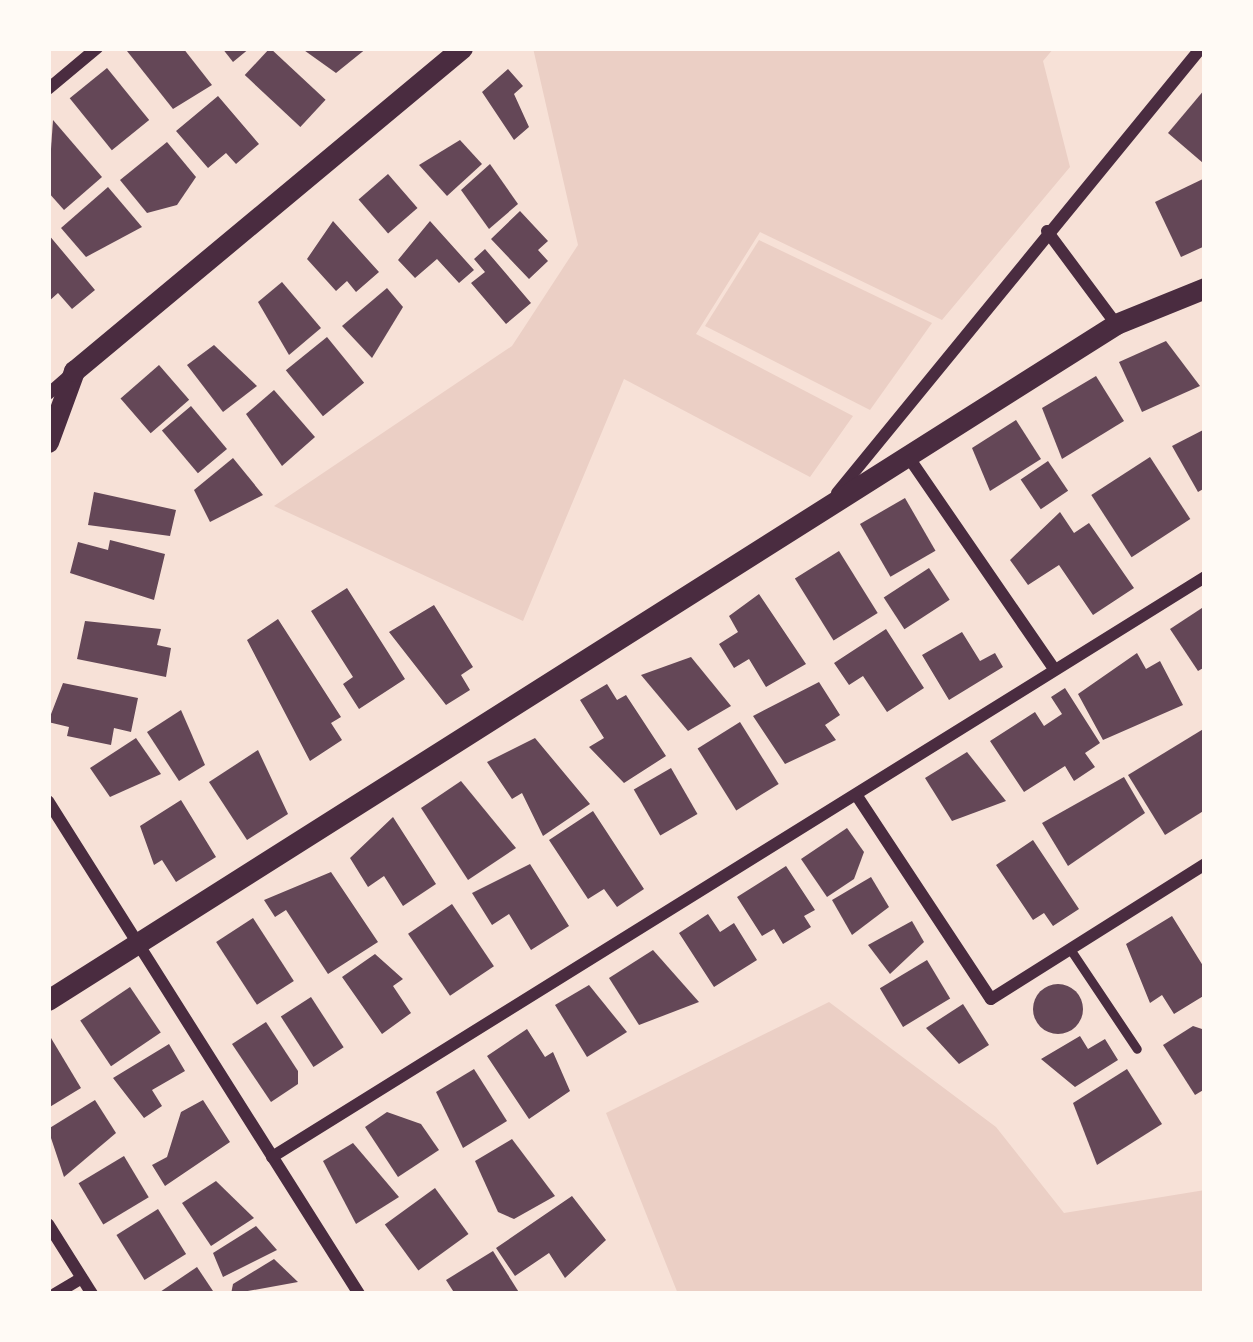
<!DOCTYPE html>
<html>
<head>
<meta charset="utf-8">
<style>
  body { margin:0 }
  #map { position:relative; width:1253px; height:1342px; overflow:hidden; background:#f7e1d7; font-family:Manrope,sans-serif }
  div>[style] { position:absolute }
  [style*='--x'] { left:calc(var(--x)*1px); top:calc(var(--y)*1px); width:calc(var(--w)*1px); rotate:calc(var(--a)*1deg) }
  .green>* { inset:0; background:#ebcfc5 }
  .building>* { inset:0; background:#644757; transform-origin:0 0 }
  .round { border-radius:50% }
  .service>* { height:9px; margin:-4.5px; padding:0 4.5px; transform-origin:4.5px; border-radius:4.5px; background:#4a2c40 }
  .minor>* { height:12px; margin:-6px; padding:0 6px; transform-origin:6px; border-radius:6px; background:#4a2c40 }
  .tertiary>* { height:21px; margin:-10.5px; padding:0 10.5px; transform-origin:10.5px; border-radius:10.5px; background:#4a2c40 }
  span { translate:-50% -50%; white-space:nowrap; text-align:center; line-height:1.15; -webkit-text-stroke:10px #fffaf5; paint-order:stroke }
  .frame { position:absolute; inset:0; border:51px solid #fffaf5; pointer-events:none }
</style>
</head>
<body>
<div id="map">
  <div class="green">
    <i style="clip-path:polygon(533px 48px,1054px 48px,1043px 61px,1070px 167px,942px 320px,760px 232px,696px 334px,853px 416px,810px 477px,624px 379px,523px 621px,274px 506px,512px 346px,578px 245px)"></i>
    <i style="clip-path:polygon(759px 240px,932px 323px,870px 410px,705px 326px)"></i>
    <i style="clip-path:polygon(829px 1002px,996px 1127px,1064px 1213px,1205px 1190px,1205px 1294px,678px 1294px,606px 1113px)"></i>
  </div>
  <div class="building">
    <i style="clip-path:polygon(183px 48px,212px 85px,173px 109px,127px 51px)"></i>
    <i style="clip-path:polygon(222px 48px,250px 48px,233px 62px)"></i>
    <i style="left:270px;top:48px;width:76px;height:37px;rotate:43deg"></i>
    <i style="clip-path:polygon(301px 48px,367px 48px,336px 73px)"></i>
    <i style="left:107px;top:68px;width:67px;height:48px;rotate:51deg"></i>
    <i style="clip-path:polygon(508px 69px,523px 86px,514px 94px,529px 127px,514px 140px,482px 92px)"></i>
    <i style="clip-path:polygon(1205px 89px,1205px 161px,1203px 163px,1168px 133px)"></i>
    <i style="clip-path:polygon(218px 96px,259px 144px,236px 164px,226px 153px,208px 168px,176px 131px)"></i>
    <i style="clip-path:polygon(53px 120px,102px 177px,64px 210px,48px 192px)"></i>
    <i style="clip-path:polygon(460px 140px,482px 164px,447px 196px,419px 165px)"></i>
    <i style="clip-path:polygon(167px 142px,196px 177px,177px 205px,147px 213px,120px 180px)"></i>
    <i style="clip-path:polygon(490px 164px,518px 204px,489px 229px,461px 190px)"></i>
    <i style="left:388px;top:174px;width:45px;height:39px;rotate:49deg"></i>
    <i style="clip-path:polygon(1205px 178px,1205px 246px,1181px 257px,1155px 202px)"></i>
    <i style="clip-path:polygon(108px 187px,142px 227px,86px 257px,61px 228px)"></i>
    <i style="clip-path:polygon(520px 211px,548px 241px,538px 250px,548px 261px,529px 279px,491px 239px)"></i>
    <i style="clip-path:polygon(333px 221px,379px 272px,356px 292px,347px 281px,336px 291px,307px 259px)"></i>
    <i style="clip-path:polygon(430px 221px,474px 270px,459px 283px,437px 259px,415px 278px,398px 260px)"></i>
    <i style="clip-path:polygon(48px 234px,95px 290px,72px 309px,58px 293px,48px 302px)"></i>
    <i style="clip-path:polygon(485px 249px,531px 303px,506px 324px,471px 283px,485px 272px,474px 259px)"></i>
    <i style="clip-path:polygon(282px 282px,321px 328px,289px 355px,258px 302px)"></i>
    <i style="clip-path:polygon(387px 288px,403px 307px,372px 358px,342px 326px)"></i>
    <i style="left:327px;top:337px;width:59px;height:53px;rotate:51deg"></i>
    <i style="clip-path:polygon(1166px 341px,1200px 386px,1142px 412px,1119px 362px)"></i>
    <i style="clip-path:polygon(214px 345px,257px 386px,223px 412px,187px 365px)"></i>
    <i style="left:159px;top:365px;width:46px;height:51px;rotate:49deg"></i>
    <i style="clip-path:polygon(1096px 376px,1124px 421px,1062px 459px,1042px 408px)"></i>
    <i style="clip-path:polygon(274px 390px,315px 437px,282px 466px,246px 414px)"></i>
    <i style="left:191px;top:406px;width:56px;height:38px;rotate:50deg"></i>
    <i style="clip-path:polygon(1016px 420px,1041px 459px,990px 491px,972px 448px)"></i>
    <i style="clip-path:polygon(1205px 429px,1205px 488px,1198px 492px,1172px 446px)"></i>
    <i style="left:1150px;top:457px;width:74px;height:70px;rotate:57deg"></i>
    <i style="clip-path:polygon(233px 458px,263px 495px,210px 522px,194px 490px)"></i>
    <i style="left:1048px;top:461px;width:36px;height:33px;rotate:56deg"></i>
    <i style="clip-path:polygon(94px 492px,176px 510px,170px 536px,88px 525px)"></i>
    <i style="left:905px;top:498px;width:61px;height:52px;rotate:60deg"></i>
    <i style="clip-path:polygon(1060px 512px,1074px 533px,1089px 523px,1134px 588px,1093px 615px,1059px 565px,1028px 585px,1010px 560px)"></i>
    <i style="clip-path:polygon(110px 540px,165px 554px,154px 600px,70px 573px,78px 542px,108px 550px)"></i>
    <i style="left:839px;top:551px;width:73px;height:52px;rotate:58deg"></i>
    <i style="left:929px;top:568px;width:38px;height:54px;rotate:57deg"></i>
    <i style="clip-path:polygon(347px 588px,405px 679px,359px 709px,343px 684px,353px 677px,311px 611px)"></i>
    <i style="clip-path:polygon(759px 594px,806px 664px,766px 687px,749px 659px,734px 668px,719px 644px,738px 632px,729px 616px)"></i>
    <i style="clip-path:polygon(434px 605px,473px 667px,461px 675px,470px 690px,446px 705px,389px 632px)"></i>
    <i style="clip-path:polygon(1205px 606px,1205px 667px,1198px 671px,1170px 629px)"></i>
    <i style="clip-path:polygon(278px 619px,341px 717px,331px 723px,342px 740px,310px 761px,247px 640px)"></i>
    <i style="clip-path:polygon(85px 621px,161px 629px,157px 645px,171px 648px,166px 677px,77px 659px)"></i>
    <i style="clip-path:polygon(886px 629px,924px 688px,887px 712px,863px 676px,849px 685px,834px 663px)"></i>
    <i style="clip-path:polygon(962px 632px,980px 661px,995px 653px,1003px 667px,949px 700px,922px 655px)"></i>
    <i style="clip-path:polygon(1137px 653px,1146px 669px,1160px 661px,1183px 705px,1103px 740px,1078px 694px)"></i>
    <i style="clip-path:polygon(691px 657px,731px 706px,688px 731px,641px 675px)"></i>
    <i style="clip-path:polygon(819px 682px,840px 715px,825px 725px,836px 740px,785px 764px,753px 716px)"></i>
    <i style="clip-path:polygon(63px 683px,138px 698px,131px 732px,114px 728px,111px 745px,67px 736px,69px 727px,48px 722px)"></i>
    <i style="clip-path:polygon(607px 684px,617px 700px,626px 695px,666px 756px,624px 783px,589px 747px,604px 738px,580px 700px)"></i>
    <i style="clip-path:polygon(1065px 688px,1100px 743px,1085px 753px,1095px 767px,1074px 781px,1065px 766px,1024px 792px,990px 741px,1035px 712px,1044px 726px,1062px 714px,1051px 697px)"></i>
    <i style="clip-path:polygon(181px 710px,205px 765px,179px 781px,147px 732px)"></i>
    <i style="left:740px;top:722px;width:73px;height:50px;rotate:58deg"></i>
    <i style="clip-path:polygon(1205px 728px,1205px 810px,1165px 835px,1128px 775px)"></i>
    <i style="clip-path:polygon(136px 738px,161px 774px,110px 797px,90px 768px)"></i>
    <i style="clip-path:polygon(535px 738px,590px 804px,543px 836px,522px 793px,512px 799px,487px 762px)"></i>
    <i style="clip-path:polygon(258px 750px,288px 814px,247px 840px,209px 782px)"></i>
    <i style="clip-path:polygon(967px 752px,1006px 801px,952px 821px,925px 778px)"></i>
    <i style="left:671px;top:768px;width:53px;height:43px;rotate:60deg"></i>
    <i style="clip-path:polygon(1124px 777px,1145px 813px,1068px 866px,1042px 823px)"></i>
    <i style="clip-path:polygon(461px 781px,516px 848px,468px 880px,421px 808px)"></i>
    <i style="clip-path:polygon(181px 800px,216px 857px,176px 882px,162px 860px,154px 865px,140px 826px)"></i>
    <i style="clip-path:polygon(593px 811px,644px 889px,617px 907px,604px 889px,588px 899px,549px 840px)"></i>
    <i style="clip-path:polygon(393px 817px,436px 884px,403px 906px,384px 876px,368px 887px,350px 858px)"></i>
    <i style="clip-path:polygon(847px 828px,864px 852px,854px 879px,827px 897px,801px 859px)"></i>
    <i style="clip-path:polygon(1033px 840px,1079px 909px,1053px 926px,1044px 913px,1033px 920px,996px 865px)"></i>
    <i style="clip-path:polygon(530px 864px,569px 926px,531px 950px,509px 914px,492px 925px,472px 893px)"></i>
    <i style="clip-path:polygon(786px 866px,815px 910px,804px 916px,811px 927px,783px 944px,774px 929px,762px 936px,737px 897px)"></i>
    <i style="clip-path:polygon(331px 872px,378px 942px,328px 974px,286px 910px,275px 917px,264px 900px)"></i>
    <i style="clip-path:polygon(871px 877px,889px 907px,852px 935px,832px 900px)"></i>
    <i style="left:452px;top:904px;width:75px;height:53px;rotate:56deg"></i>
    <i style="clip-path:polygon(708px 914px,720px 932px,734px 923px,757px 960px,714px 987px,679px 933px)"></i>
    <i style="clip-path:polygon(1172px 916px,1205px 969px,1205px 995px,1174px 1014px,1162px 995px,1150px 1003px,1126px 944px)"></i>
    <i style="left:253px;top:918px;width:75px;height:44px;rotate:57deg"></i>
    <i style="clip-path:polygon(912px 921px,924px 942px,890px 974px,868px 945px)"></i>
    <i style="clip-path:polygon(653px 950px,699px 1002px,639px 1025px,609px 978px)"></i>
    <i style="clip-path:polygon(375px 954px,403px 979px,393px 986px,411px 1013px,382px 1034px,342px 977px)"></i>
    <i style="left:927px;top:960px;width:45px;height:55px;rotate:59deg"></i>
    <i class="round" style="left:1033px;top:984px;width:50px;height:50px"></i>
    <i style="clip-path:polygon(589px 985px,627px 1032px,587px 1057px,555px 1005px)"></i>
    <i style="left:130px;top:987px;width:55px;height:60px;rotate:56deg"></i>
    <i style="left:311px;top:997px;width:60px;height:36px;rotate:57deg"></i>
    <i style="clip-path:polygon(963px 1004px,989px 1045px,959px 1064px,926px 1028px)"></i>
    <i style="clip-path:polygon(266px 1022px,298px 1071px,298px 1084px,271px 1102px,232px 1044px)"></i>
    <i style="clip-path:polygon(1193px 1026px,1205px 1030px,1205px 1089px,1195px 1095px,1163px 1045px)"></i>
    <i style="clip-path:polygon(527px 1029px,545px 1057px,553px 1052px,570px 1091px,529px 1119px,487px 1056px)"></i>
    <i style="clip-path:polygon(48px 1033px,81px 1088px,48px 1108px)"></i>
    <i style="clip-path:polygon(1080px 1036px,1088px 1049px,1105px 1039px,1118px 1060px,1075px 1087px,1041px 1059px)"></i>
    <i style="clip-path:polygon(169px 1044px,185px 1071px,152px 1090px,162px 1106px,144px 1118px,113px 1078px)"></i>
    <i style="clip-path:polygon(474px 1069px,507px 1121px,463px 1148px,436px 1092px)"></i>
    <i style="clip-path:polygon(1127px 1069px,1162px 1124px,1097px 1165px,1073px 1103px)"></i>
    <i style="clip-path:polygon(95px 1100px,116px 1133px,64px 1177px,48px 1129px)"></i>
    <i style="clip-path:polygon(203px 1100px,230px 1142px,165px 1186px,152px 1165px,167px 1157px,181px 1112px)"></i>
    <i style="clip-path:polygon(387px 1112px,421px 1124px,439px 1150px,398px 1177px,365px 1127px)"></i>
    <i style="clip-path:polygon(512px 1139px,555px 1196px,514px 1219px,498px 1212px,475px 1161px)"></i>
    <i style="clip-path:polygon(353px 1143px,399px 1197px,356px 1224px,323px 1161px)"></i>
    <i style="left:124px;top:1156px;width:48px;height:53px;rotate:59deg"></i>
    <i style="clip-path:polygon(216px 1181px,254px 1218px,211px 1246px,182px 1203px)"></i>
    <i style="left:435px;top:1188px;width:57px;height:62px;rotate:54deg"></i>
    <i style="clip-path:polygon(572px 1196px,606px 1240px,565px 1278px,549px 1253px,515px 1276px,496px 1248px)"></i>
    <i style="left:158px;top:1209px;width:53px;height:49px;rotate:58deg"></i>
    <i style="clip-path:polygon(256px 1226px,277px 1250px,223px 1277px,213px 1253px)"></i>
    <i style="clip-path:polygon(493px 1251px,520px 1294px,455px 1294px,446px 1280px)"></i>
    <i style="clip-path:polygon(274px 1259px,298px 1282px,231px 1294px,233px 1284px)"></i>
    <i style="clip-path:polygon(197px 1267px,215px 1294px,157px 1294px)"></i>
  </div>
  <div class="service">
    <i style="--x:1070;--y:949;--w:120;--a:56.2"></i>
  </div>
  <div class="minor">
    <i style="--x:48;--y:89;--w:64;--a:-39.9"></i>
    <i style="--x:1047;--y:231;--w:116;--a:53.4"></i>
    <i style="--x:48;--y:394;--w:28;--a:-41"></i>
    <i style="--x:907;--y:455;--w:256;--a:55.5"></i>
    <i style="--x:837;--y:493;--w:575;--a:-50.72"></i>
    <i style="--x:857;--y:796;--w:243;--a:56.6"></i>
    <i style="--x:991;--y:999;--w:253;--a:-32.2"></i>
    <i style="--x:48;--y:801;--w:583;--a:57.75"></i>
    <i style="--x:272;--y:1157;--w:1099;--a:-31.87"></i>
    <i style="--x:48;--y:1224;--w:83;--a:57.8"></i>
    <i style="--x:55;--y:1294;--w:31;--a:-31"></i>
  </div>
  <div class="tertiary">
    <i style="--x:48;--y:442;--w:76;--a:-69.9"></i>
    <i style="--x:74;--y:371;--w:505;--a:-39.78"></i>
    <i style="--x:48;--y:1000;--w:1264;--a:-32.33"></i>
    <i style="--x:1116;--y:324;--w:96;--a:-22"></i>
  </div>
  <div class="frame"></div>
</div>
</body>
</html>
